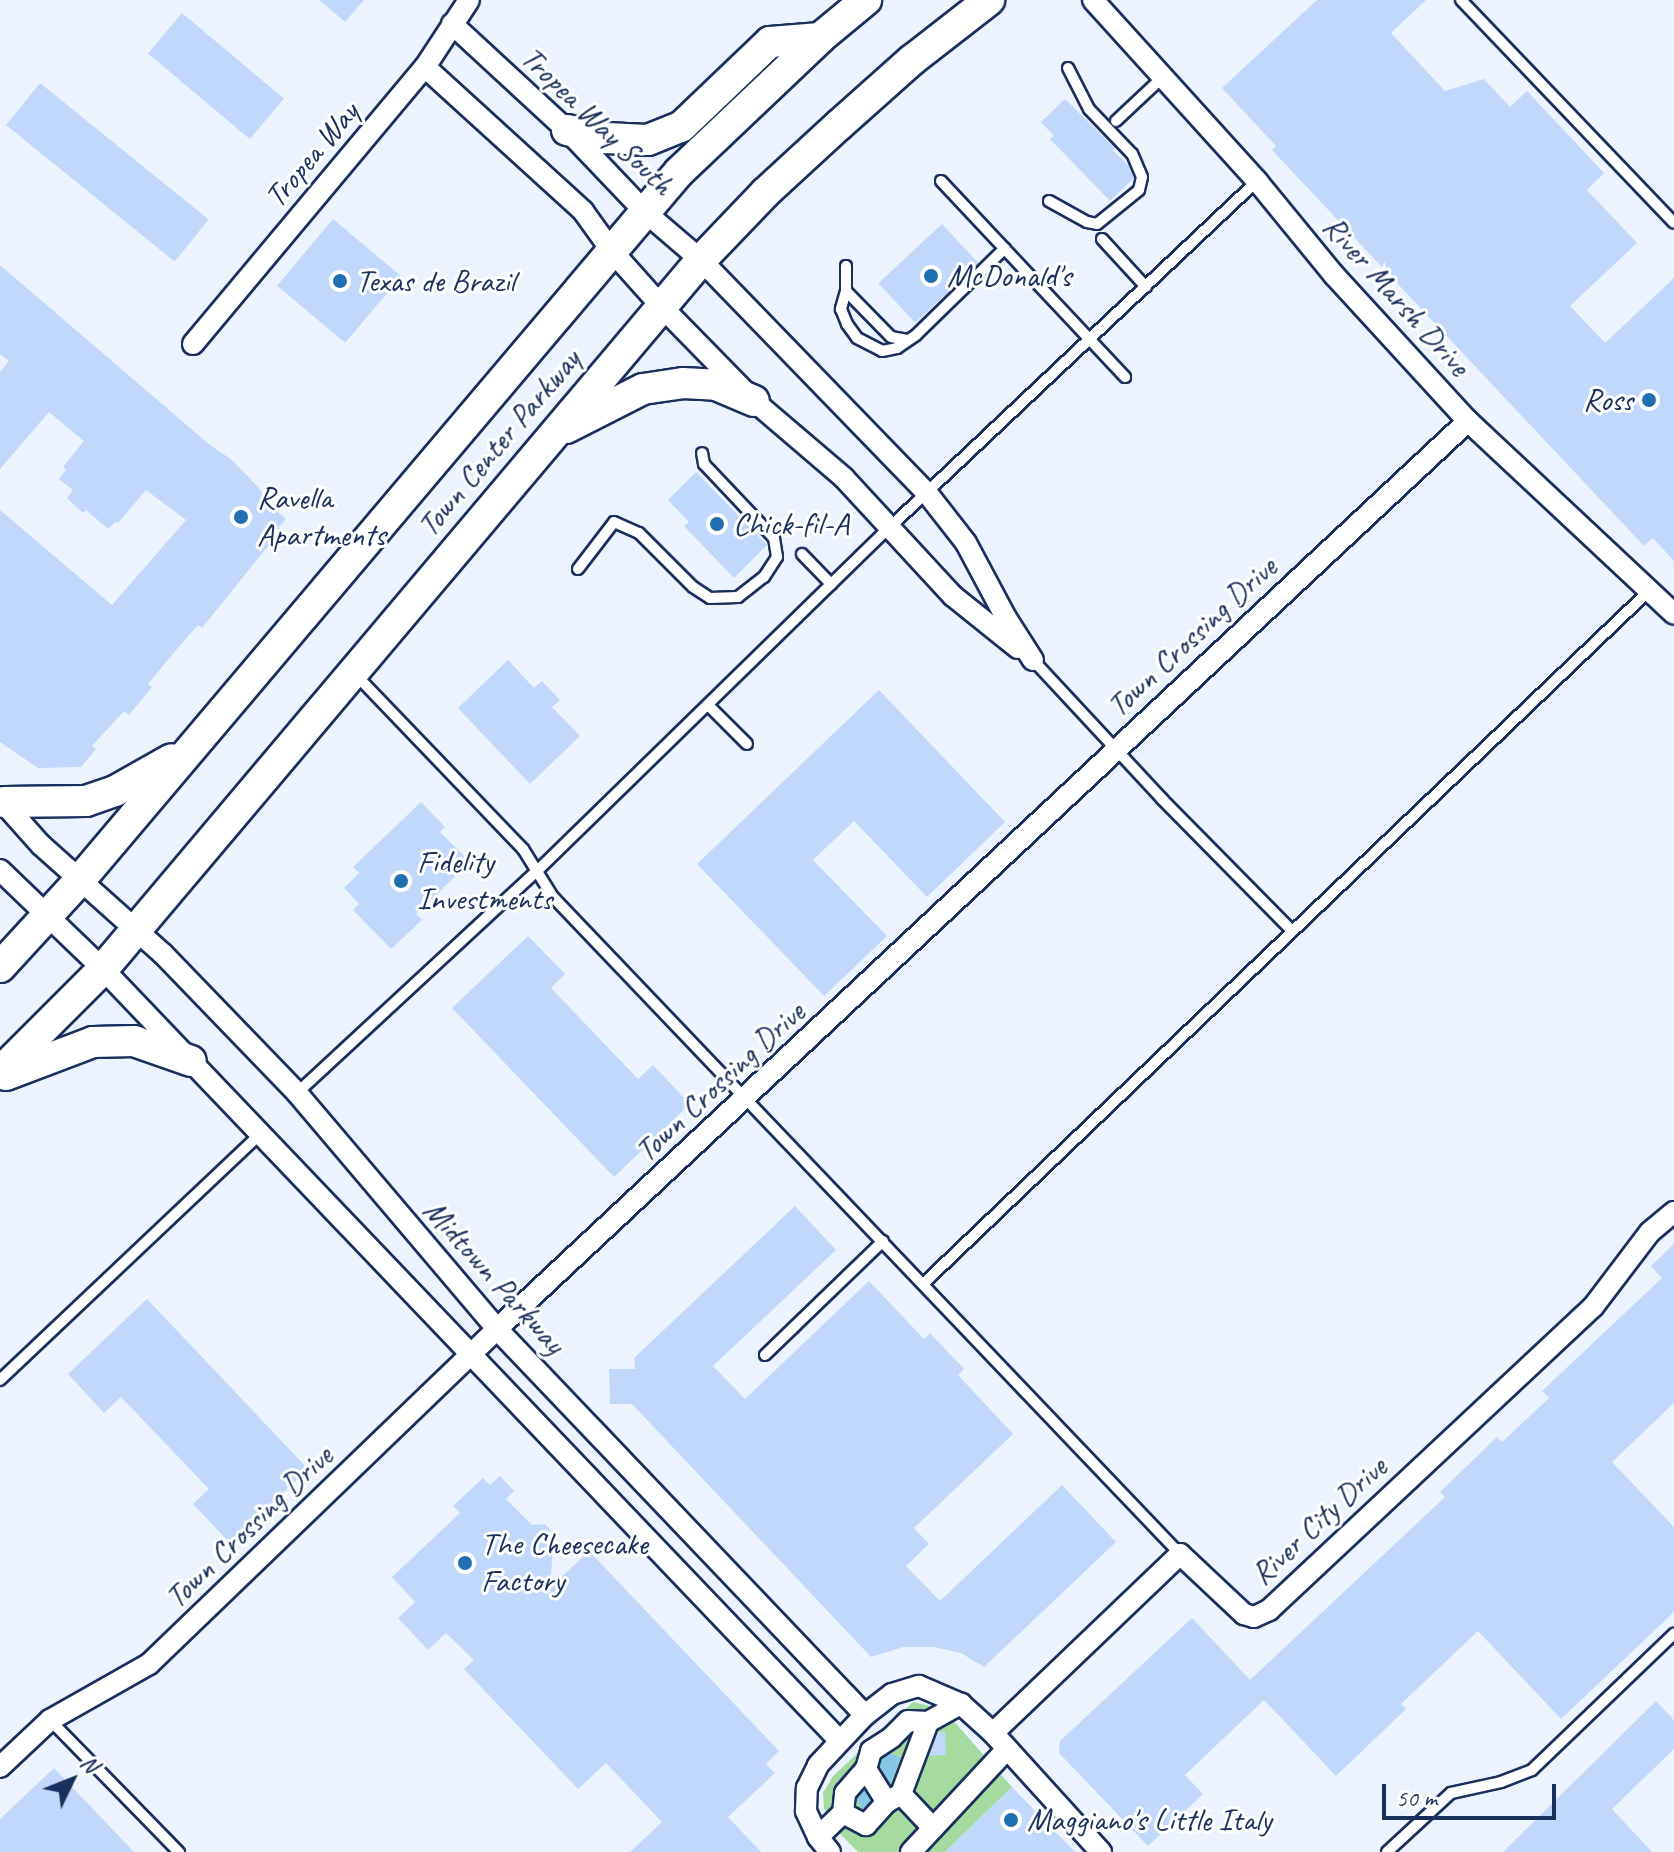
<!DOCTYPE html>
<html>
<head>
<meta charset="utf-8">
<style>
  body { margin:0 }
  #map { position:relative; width:1674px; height:1852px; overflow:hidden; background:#edf3fe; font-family:Caveat,sans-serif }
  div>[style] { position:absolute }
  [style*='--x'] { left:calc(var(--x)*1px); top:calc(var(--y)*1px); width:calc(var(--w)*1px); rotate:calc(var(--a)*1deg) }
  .green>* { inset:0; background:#a4dca0 }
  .water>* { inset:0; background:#85c8e6 }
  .building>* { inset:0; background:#c2d7fc; transform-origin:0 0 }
  .roads { filter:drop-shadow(2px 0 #1b2f5e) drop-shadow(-2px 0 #1b2f5e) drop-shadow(0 2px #1b2f5e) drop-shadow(0 -2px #1b2f5e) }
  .lane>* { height:10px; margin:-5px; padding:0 5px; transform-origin:5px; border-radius:5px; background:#fff }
  .street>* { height:20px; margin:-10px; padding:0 10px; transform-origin:10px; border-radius:10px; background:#fff }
  .secondary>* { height:30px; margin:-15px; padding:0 15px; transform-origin:15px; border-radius:15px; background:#fff }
  .dots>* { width:22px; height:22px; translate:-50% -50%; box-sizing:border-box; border:4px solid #fff; border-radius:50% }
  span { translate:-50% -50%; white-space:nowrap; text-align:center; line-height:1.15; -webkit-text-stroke:6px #fff; paint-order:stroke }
  .street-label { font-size:32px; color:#1b2f5e }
  .poi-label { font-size:32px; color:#1b2f5e }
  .left { translate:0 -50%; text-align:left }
  .right { translate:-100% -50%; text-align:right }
  .north { position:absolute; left:32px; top:1740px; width:80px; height:80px; -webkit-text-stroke:6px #fff; paint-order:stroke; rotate:47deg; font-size:22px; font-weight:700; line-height:32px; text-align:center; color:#1b2f5e }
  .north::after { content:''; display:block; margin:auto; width:28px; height:36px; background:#1b2f5e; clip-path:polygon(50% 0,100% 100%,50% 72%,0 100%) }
  .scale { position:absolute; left:1382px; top:1784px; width:174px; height:36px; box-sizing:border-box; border:4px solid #1b2f5e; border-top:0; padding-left:10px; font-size:24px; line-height:28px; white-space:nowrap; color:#1b2f5e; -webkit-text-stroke:6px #fff; paint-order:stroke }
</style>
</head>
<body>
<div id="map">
  <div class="green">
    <i style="clip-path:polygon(913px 1702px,943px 1709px,1012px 1787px,945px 1852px,858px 1852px,835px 1829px,824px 1809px,823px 1793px,833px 1776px)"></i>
  </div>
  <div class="water">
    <i style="clip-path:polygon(893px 1754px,901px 1758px,891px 1782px,871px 1807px,862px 1808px,854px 1795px,874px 1763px,882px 1755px)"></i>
  </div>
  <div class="building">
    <i style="clip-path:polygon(319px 0,364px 0,345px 22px)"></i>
    <i style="clip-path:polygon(1317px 0,1426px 0,1391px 33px,1445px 91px,1484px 79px,1510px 107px,1527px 91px,1604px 173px,1587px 190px,1637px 243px,1570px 306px,1605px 343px,1674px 278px,1674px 561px,1653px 538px,1644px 546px,1272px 150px,1276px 146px,1222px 88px)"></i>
    <i style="left:182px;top:13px;width:133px;height:53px;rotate:40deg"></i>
    <i style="left:40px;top:83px;width:217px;height:54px;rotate:39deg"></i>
    <i style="clip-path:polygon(1065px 99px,1115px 148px,1113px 150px,1129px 166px,1134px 178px,1110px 201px,1050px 139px,1054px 136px,1041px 122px)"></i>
    <i style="left:333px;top:219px;width:89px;height:87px;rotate:40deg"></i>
    <i style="left:942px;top:224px;width:54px;height:87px;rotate:47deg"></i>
    <i style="clip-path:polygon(0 265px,210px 445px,232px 460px,257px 486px,264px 495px,262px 498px,286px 519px,279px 527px,281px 530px,202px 628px,198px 625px,176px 650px,148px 684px,152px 687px,129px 715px,124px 711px,92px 746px,96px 749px,81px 767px,38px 768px,0 742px,0 510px,112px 605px,186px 520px,146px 490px,118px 523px,116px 521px,108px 529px,86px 510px,83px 513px,67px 498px,73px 490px,59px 479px,66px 470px,63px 467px,84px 441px,49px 412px,0 469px,0 372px,9px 361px,0 354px)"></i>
    <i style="clip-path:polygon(696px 472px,767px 545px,734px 578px,684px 526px,689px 522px,668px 500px)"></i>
    <i style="clip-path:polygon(508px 660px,534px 688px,542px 681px,560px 700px,552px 707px,580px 736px,530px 784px,458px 708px)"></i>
    <i style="clip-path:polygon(879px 690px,1005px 822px,927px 897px,854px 821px,813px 860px,887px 936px,824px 996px,697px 864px)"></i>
    <i style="clip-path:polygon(421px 802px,445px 827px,440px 832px,470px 862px,416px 914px,422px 920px,391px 949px,353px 910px,359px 904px,344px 888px,359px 873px,353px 867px)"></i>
    <i style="clip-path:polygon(528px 936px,565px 974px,551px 988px,638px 1079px,653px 1065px,690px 1104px,614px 1177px,452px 1008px)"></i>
    <i style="clip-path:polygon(795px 1206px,836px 1250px,713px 1366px,745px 1399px,869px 1281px,924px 1339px,930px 1333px,964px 1369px,958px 1375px,1013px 1434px,914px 1528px,929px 1544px,906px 1566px,940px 1601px,1062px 1485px,1116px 1542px,984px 1667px,961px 1653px,934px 1647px,903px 1647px,871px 1657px,632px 1404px,610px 1404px,609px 1369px,635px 1369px,634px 1358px)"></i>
    <i style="clip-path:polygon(1674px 1244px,1674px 1403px,1612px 1462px,1674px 1527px,1674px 1612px,1561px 1719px,1478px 1631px,1401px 1704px,1406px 1709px,1336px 1776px,1264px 1700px,1185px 1775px,1203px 1794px,1148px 1846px,1059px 1753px,1060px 1741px,1192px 1618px,1250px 1680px,1445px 1497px,1440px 1492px,1497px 1437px,1502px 1442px,1549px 1398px,1542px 1391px,1662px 1278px,1651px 1266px)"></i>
    <i style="clip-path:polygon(147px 1299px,308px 1469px,230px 1543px,193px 1504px,209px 1489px,121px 1397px,104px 1413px,68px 1374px)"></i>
    <i style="clip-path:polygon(500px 1476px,514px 1491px,506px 1499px,532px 1525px,545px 1524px,554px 1534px,550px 1588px,589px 1551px,779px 1751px,766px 1764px,775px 1773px,728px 1817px,761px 1852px,630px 1852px,662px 1822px,606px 1763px,578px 1789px,464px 1669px,474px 1660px,446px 1633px,428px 1650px,398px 1618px,415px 1602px,392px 1577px,460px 1513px,453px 1506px,483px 1478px,490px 1485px)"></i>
    <i style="clip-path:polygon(1656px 1701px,1674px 1720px,1674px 1749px,1612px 1809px,1652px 1852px,1503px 1852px)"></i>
    <i style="clip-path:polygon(938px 1732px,945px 1732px,946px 1755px,929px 1756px)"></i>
    <i style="clip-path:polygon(54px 1768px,134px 1852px,0 1852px,0 1819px)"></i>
    <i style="clip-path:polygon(1012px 1787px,1075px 1852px,945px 1852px)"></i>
  </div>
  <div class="roads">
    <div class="lane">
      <i style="--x:1461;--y:0;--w:308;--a:46.3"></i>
      <i style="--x:1116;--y:121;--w:66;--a:-43.2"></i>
      <i style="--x:941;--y:181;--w:269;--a:46.8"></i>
      <i style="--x:1049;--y:201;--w:43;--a:28.9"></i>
      <i style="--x:1087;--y:222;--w:10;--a:11"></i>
      <i style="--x:1097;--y:224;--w:54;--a:-39"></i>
      <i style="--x:1139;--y:190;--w:13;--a:-77"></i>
      <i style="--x:1142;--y:177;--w:25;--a:-113"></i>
      <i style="--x:1132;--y:154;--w:62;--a:-133.7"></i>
      <i style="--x:1089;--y:109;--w:46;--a:-117.1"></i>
      <i style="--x:1102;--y:239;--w:65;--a:47.5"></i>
      <i style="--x:846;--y:266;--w:25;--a:90"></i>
      <i style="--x:846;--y:291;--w:19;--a:106"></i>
      <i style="--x:841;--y:309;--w:16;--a:68"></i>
      <i style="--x:847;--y:324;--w:17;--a:54"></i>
      <i style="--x:857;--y:338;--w:28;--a:27"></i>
      <i style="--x:882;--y:351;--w:15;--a:-11"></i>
      <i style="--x:897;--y:348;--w:23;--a:-34"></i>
      <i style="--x:916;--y:335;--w:124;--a:-44.3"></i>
      <i style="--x:846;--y:291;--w:64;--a:45.6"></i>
      <i style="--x:891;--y:337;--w:17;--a:10"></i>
      <i style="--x:802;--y:554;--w:42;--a:46"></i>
      <i style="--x:578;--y:569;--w:59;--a:-52.5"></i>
      <i style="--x:614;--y:522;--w:27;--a:24"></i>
      <i style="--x:639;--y:533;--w:76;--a:45"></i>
      <i style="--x:693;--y:587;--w:20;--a:33"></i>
      <i style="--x:710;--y:598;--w:28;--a:-2"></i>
      <i style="--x:738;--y:597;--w:33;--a:-38"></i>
      <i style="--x:764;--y:577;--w:24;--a:-57"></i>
      <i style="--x:777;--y:557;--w:19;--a:-99"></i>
      <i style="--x:774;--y:538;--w:102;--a:-133.4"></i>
      <i style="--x:704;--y:464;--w:11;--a:-100"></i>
      <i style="--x:1033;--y:660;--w:190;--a:47.1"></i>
      <i style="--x:1162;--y:799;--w:185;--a:45.4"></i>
      <i style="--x:356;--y:675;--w:241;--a:46.2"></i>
      <i style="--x:523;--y:849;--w:57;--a:58"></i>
      <i style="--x:553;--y:897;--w:908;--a:46.34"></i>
      <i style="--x:708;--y:705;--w:55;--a:45"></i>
      <i style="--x:297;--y:1093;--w:326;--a:-42.8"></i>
      <i style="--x:536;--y:872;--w:494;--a:-44.3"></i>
      <i style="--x:890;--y:527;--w:504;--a:-43.31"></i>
      <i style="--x:923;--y:1284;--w:1006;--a:-43.67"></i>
      <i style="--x:765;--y:1355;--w:164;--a:-44"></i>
      <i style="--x:0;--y:1380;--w:358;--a:-43.4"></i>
      <i style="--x:50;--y:1720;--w:185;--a:45.7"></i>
      <i style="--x:1387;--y:1852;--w:87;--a:-42.7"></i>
      <i style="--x:1451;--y:1793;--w:51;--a:-12.4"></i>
      <i style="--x:1501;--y:1782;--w:33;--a:-21"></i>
      <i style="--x:1532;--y:1770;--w:197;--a:-43.8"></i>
    </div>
    <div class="street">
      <i style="--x:1093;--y:0;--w:244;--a:47.8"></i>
      <i style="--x:1257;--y:181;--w:122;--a:50.7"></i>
      <i style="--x:1334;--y:275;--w:198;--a:47.5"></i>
      <i style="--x:1468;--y:421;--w:282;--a:43.1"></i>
      <i style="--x:452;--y:24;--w:156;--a:42.7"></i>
      <i style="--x:567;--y:130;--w:113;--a:46.4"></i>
      <i style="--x:645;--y:212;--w:74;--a:40.6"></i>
      <i style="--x:701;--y:260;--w:325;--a:45.9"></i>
      <i style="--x:927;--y:493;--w:63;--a:52"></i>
      <i style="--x:966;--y:543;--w:85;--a:61.9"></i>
      <i style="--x:1006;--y:618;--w:50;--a:57.3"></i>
      <i style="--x:425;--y:67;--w:214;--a:42.3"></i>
      <i style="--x:583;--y:211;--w:48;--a:54.3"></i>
      <i style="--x:611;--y:250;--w:75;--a:48.2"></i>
      <i style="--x:661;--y:306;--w:133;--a:45.6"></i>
      <i style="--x:754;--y:401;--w:118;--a:40.5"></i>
      <i style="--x:844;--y:478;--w:161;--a:47.3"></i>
      <i style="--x:953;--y:596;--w:83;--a:38.7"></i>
      <i style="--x:193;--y:344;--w:361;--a:-50.1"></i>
      <i style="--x:425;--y:67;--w:80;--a:-56.7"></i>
      <i style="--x:0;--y:799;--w:62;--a:48.3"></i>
      <i style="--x:41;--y:845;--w:164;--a:41.8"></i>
      <i style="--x:163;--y:954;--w:193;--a:46"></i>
      <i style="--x:297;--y:1093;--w:309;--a:49.7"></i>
      <i style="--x:497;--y:1329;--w:533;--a:46.37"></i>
      <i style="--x:0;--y:870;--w:143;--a:43.9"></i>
      <i style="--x:103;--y:969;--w:1066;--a:46.33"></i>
      <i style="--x:993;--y:1733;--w:259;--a:-43.7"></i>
      <i style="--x:1180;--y:1554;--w:88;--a:43.2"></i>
      <i style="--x:1244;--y:1614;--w:10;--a:17"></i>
      <i style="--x:1254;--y:1617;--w:17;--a:-25"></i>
      <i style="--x:1269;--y:1610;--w:444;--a:-43.1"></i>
      <i style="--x:1593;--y:1307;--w:94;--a:-52.8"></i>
      <i style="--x:1650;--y:1232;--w:31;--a:-40"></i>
      <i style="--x:0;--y:1767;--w:69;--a:-43.2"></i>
      <i style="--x:50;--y:1720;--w:114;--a:-29.5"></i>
      <i style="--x:149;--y:1664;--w:483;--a:-43.9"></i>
      <i style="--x:497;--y:1329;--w:1329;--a:-43.08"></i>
      <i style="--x:866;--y:1769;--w:39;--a:58"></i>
      <i style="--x:901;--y:1794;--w:77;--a:-69.4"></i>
      <i style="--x:843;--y:1813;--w:26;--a:28"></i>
      <i style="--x:866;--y:1825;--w:31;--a:-48"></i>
      <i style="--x:887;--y:1802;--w:16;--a:-30"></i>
      <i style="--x:901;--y:1794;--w:47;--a:46.7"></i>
      <i style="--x:818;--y:1837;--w:35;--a:-44"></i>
      <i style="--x:843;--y:1813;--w:20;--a:-84"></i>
      <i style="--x:845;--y:1793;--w:32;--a:-49"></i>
      <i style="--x:866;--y:1769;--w:19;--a:-74"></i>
      <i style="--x:871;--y:1751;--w:24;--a:-33"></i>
      <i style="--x:891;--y:1738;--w:24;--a:-45"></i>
      <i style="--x:908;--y:1721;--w:20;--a:3"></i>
      <i style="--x:928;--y:1722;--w:38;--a:-29"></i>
      <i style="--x:830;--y:1852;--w:19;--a:-129"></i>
      <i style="--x:818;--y:1837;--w:29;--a:-115"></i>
      <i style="--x:806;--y:1811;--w:23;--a:-88"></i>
      <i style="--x:807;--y:1788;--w:25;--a:-64"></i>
      <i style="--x:818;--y:1765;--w:69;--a:-46.8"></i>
      <i style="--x:865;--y:1715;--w:34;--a:-38"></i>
      <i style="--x:892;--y:1694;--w:28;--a:-17"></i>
      <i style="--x:919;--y:1686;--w:46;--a:23.2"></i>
      <i style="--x:961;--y:1704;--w:43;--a:42.2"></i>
      <i style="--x:993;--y:1733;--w:161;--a:47.8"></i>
      <i style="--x:911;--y:1852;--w:141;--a:-47"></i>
    </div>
    <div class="secondary">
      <i style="--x:567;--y:130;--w:40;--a:12"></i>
      <i style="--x:606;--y:138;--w:42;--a:2.7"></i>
      <i style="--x:648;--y:140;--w:35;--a:-22"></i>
      <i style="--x:681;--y:127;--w:123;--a:-43.7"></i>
      <i style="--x:770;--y:42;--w:50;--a:-4.6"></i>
      <i style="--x:566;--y:428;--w:86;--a:-26.9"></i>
      <i style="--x:643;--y:389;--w:40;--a:-8.5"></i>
      <i style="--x:683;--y:383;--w:33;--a:3"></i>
      <i style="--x:716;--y:385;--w:41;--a:22.8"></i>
      <i style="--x:4;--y:802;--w:82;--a:-0.7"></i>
      <i style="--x:86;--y:801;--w:31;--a:-19"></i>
      <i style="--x:115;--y:791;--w:65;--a:-29.3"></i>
      <i style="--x:0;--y:967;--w:118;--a:-47.4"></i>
      <i style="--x:80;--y:880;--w:927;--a:-49.77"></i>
      <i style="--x:679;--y:172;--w:195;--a:-43.5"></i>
      <i style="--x:820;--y:38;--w:60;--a:-39.6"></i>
      <i style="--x:0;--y:1072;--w:146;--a:-45"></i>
      <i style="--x:103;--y:969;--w:928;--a:-49.85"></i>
      <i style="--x:701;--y:260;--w:93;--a:-46.3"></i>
      <i style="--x:765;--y:193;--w:100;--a:-42.6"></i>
      <i style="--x:839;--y:125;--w:98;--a:-41.7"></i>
      <i style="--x:912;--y:60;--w:98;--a:-37.9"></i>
      <i style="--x:6;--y:1075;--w:93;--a:-20.8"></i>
      <i style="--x:93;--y:1042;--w:41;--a:-1.4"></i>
      <i style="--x:134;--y:1041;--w:60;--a:19.3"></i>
    </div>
  </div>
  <div class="dots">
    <i style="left:931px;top:276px;background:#1f6fb2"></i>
    <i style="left:340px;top:281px;background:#1f6fb2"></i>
    <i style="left:1649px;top:400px;background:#1f6fb2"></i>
    <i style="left:241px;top:517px;background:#1f6fb2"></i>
    <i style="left:717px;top:524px;background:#1f6fb2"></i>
    <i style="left:401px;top:881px;background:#1f6fb2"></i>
    <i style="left:465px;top:1563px;background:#1f6fb2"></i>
    <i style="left:1011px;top:1820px;background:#1f6fb2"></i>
  </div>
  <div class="street-label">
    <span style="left:597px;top:121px;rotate:44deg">Tropea Way South</span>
    <span style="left:312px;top:155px;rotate:-50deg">Tropea Way</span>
    <span style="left:1396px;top:296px;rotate:48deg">River Marsh Drive</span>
    <span style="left:499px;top:443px;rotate:-50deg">Town Center Parkway</span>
    <span style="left:1192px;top:637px;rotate:-43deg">Town Crossing Drive</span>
    <span style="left:720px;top:1082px;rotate:-43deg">Town Crossing Drive</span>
    <span style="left:494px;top:1277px;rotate:48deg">Midtown Parkway</span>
    <span style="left:1319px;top:1521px;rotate:-43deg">River City Drive</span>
    <span style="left:249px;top:1527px;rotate:-44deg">Town Crossing Drive</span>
  </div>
  <div class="poi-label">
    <span class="left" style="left:947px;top:276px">McDonald's</span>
    <span class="left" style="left:356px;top:281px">Texas de Brazil</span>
    <span class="right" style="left:1633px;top:400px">Ross</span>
    <span class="left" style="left:257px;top:517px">Ravella<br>Apartments</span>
    <span class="left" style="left:733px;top:524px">Chick-fil-A</span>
    <span class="left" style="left:417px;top:881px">Fidelity<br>Investments</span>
    <span class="left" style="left:481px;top:1563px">The Cheesecake<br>Factory</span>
    <span class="left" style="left:1027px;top:1820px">Maggiano's Little Italy</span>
  </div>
  <div class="north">N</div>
  <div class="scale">50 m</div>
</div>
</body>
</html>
